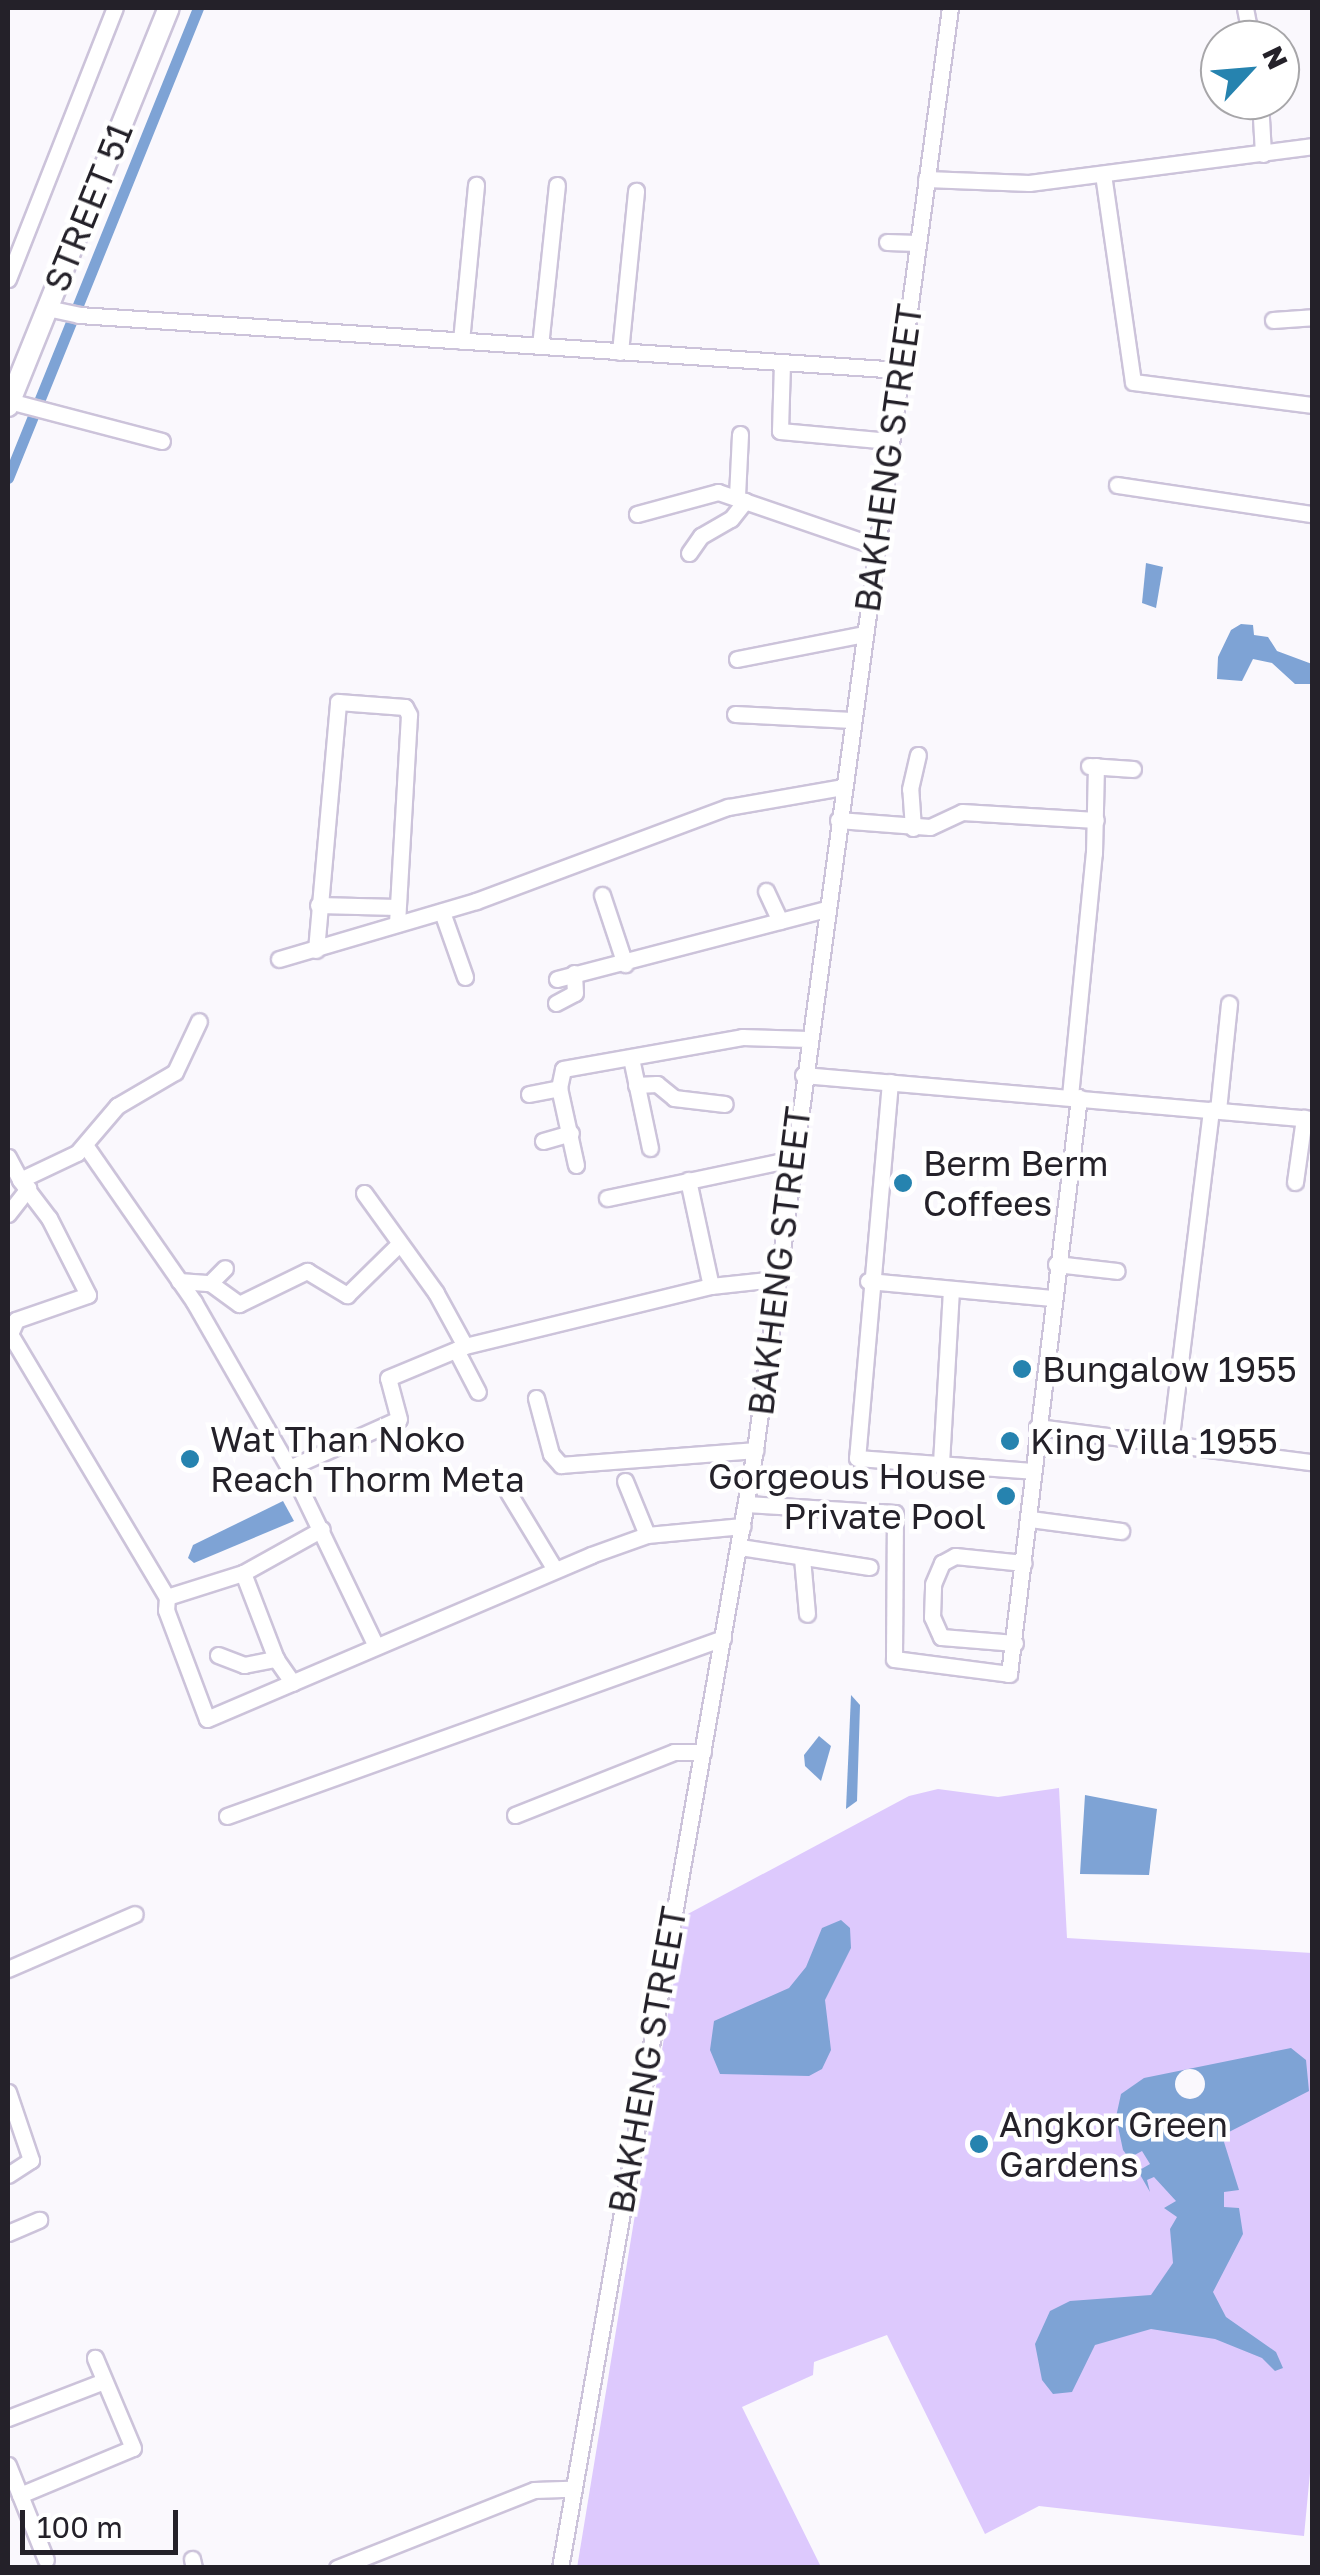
<!DOCTYPE html>
<html>
<head>
<meta charset="utf-8">
<style>
  body { margin:0 }
  #map { position:relative; width:1320px; height:2575px; overflow:hidden; background:#faf8fd; font-family:"Golos Text",sans-serif }
  div>[style] { position:absolute }
  [style*='--x'] { left:calc(var(--x)*1px); top:calc(var(--y)*1px); width:calc(var(--w)*1px); rotate:calc(var(--a)*1deg) }
  .green>* { inset:0; background:#ddc9fd }
  .water>* { inset:0; background:#7ea3d5 }
  .pier>* { inset:0; background:#faf8fd }
  .round { border-radius:50% }
  .canal>* { height:11px; margin:-5.5px; padding:0 5.5px; transform-origin:5.5px; border-radius:5.5px; background:#7ea3d5 }
  .roads { filter:drop-shadow(2px 0 #ccc3da) drop-shadow(-2px 0 #ccc3da) drop-shadow(0 2px #ccc3da) drop-shadow(0 -2px #ccc3da) }
  .minor>* { height:15px; margin:-7.5px; padding:0 7.5px; transform-origin:7.5px; border-radius:7.5px; background:#fff }
  .major>* { height:20px; margin:-10px; padding:0 10px; transform-origin:10px; border-radius:10px; background:#fff }
  .dots>* { width:28px; height:28px; translate:-50% -50%; box-sizing:border-box; border:5px solid #fff; border-radius:50% }
  span { translate:-50% -50%; white-space:nowrap; text-align:center; line-height:1.15; -webkit-text-stroke:9px #fff; paint-order:stroke }
  .street-label { font-size:35px; color:#242129 }
  .poi-label { font-size:35px; color:#242129 }
  .left { translate:0 -50%; text-align:left }
  .right { translate:-100% -50%; text-align:right }
  .frame { position:absolute; inset:0; border:10px solid #242129; pointer-events:none }
  .north { position:absolute; left:1200px; top:20px; width:100px; height:100px; box-sizing:border-box; background:#fff; border:2px solid #a7a6a9; border-radius:50%; rotate:64deg; font-size:28px; font-weight:700; line-height:40px; text-align:center; color:#242129 }
  .north::after { content:''; display:block; margin:auto; width:35px; height:45px; background:#2683af; clip-path:polygon(50% 0,100% 100%,50% 72%,0 100%) }
  .scale { position:absolute; left:20px; top:2510px; width:158px; height:45px; box-sizing:border-box; border:5px solid #242129; border-top:0; padding-left:12px; font-size:30px; line-height:35px; white-space:nowrap; color:#242129; -webkit-text-stroke:8px #fff; paint-order:stroke }
</style>
</head>
<body>
<div id="map">
  <div class="green">
    <i style="clip-path:polygon(1059px 1788px,1067px 1938px,1312px 1953px,1312px 2452px,1304px 2536px,1039px 2506px,985px 2534px,887px 2335px,814px 2362px,813px 2375px,742px 2407px,821px 2567px,577px 2568px,684px 1916px,909px 1796px,938px 1789px,998px 1797px)"></i>
  </div>
  <div class="water">
    <i style="clip-path:polygon(1146px 563px,1163px 567px,1156px 608px,1142px 603px)"></i>
    <i style="clip-path:polygon(1241px 624px,1253px 625px,1254px 635px,1268px 637px,1277px 651px,1312px 664px,1312px 684px,1295px 684px,1272px 663px,1253px 659px,1242px 681px,1217px 679px,1218px 657px,1231px 630px)"></i>
    <i style="clip-path:polygon(283px 1501px,294px 1521px,194px 1563px,188px 1558px,193px 1545px)"></i>
    <i style="clip-path:polygon(851px 1695px,860px 1705px,857px 1801px,846px 1809px)"></i>
    <i style="clip-path:polygon(819px 1736px,831px 1746px,821px 1781px,805px 1766px,804px 1755px)"></i>
    <i style="clip-path:polygon(1085px 1795px,1157px 1809px,1149px 1875px,1080px 1874px)"></i>
    <i style="clip-path:polygon(841px 1920px,850px 1928px,851px 1948px,825px 2000px,831px 2050px,822px 2069px,809px 2076px,720px 2074px,710px 2050px,714px 2021px,789px 1988px,806px 1967px,822px 1928px)"></i>
    <i style="clip-path:polygon(1291px 2048px,1306px 2060px,1309px 2091px,1229px 2132px,1224px 2142px,1239px 2190px,1224px 2192px,1224px 2207px,1239px 2208px,1243px 2234px,1213px 2292px,1226px 2317px,1276px 2352px,1283px 2368px,1275px 2371px,1262px 2358px,1215px 2339px,1151px 2329px,1095px 2345px,1072px 2392px,1053px 2394px,1042px 2380px,1035px 2344px,1050px 2311px,1070px 2301px,1151px 2295px,1173px 2263px,1170px 2229px,1177px 2217px,1164px 2208px,1176px 2201px,1154px 2177px,1147px 2180px,1150px 2192px,1138px 2171px,1150px 2164px,1142px 2151px,1129px 2158px,1123px 2150px,1116px 2117px,1121px 2094px,1144px 2078px)"></i>
  </div>
  <div class="pier">
    <i class="round" style="left:1175px;top:2069px;width:30px;height:30px"></i>
  </div>
  <div class="canal">
    <i style="--x:8;--y:478;--w:507;--a:-67.99"></i>
  </div>
  <div class="roads">
    <div class="minor">
      <i style="--x:1245;--y:8;--w:33;--a:79"></i>
      <i style="--x:1260;--y:100;--w:54;--a:86.8"></i>
      <i style="--x:1103;--y:174;--w:210;--a:81.8"></i>
      <i style="--x:1133;--y:382;--w:180;--a:7.3"></i>
      <i style="--x:926;--y:179;--w:103;--a:2.2"></i>
      <i style="--x:1029;--y:183;--w:285;--a:-7.4"></i>
      <i style="--x:887;--y:242;--w:30;--a:2"></i>
      <i style="--x:8;--y:279;--w:291;--a:-68.5"></i>
      <i style="--x:47;--y:308;--w:33;--a:12"></i>
      <i style="--x:79;--y:315;--w:823;--a:3.83"></i>
      <i style="--x:1273;--y:320;--w:39;--a:-4"></i>
      <i style="--x:461;--y:341;--w:157;--a:-84.5"></i>
      <i style="--x:540;--y:346;--w:162;--a:-84"></i>
      <i style="--x:620;--y:352;--w:162;--a:-84.3"></i>
      <i style="--x:782;--y:363;--w:68;--a:91.7"></i>
      <i style="--x:780;--y:431;--w:110;--a:5.2"></i>
      <i style="--x:9;--y:401;--w:158;--a:14.7"></i>
      <i style="--x:1117;--y:485;--w:197;--a:8.5"></i>
      <i style="--x:737;--y:496;--w:62;--a:-87.2"></i>
      <i style="--x:637;--y:514;--w:84;--a:-15.2"></i>
      <i style="--x:718;--y:492;--w:167;--a:18.9"></i>
      <i style="--x:689;--y:553;--w:21;--a:-55"></i>
      <i style="--x:701;--y:536;--w:34;--a:-30"></i>
      <i style="--x:731;--y:519;--w:23;--a:-52"></i>
      <i style="--x:737;--y:659;--w:129;--a:-11.1"></i>
      <i style="--x:735;--y:714;--w:117;--a:2.9"></i>
      <i style="--x:1089;--y:766;--w:44;--a:3.9"></i>
      <i style="--x:838;--y:820;--w:92;--a:4.4"></i>
      <i style="--x:930;--y:827;--w:35;--a:-25"></i>
      <i style="--x:962;--y:812;--w:134;--a:3.4"></i>
      <i style="--x:913;--y:828;--w:39;--a:-94"></i>
      <i style="--x:910;--y:789;--w:35;--a:-77"></i>
      <i style="--x:766;--y:891;--w:33;--a:65"></i>
      <i style="--x:602;--y:895;--w:73;--a:71.6"></i>
      <i style="--x:318;--y:905;--w:79;--a:1.5"></i>
      <i style="--x:442;--y:912;--w:69;--a:70.5"></i>
      <i style="--x:316;--y:950;--w:249;--a:-84.9"></i>
      <i style="--x:338;--y:702;--w:67;--a:4.3"></i>
      <i style="--x:405;--y:707;--w:9;--a:63"></i>
      <i style="--x:409;--y:715;--w:209;--a:93.3"></i>
      <i style="--x:279;--y:959;--w:205;--a:-16.4"></i>
      <i style="--x:476;--y:901;--w:269;--a:-20.5"></i>
      <i style="--x:728;--y:807;--w:117;--a:-9.9"></i>
      <i style="--x:557;--y:979;--w:278;--a:-14.6"></i>
      <i style="--x:556;--y:1003;--w:21;--a:-28"></i>
      <i style="--x:575;--y:993;--w:20;--a:-93"></i>
      <i style="--x:631;--y:1058;--w:92;--a:78.1"></i>
      <i style="--x:803;--y:1075;--w:511;--a:4.94"></i>
      <i style="--x:890;--y:1082;--w:377;--a:95"></i>
      <i style="--x:857;--y:1458;--w:176;--a:4.2"></i>
      <i style="--x:636;--y:1085;--w:21;--a:-3"></i>
      <i style="--x:657;--y:1084;--w:22;--a:39"></i>
      <i style="--x:674;--y:1098;--w:51;--a:6.7"></i>
      <i style="--x:529;--y:1094;--w:31;--a:-11"></i>
      <i style="--x:1070;--y:1096;--w:244;--a:-84.4"></i>
      <i style="--x:1094;--y:853;--w:87;--a:-88.7"></i>
      <i style="--x:1218;--y:1110;--w:107;--a:-84.1"></i>
      <i style="--x:543;--y:1141;--w:29;--a:-16"></i>
      <i style="--x:85;--y:1145;--w:191;--a:55.2"></i>
      <i style="--x:194;--y:1302;--w:207;--a:60.2"></i>
      <i style="--x:297;--y:1482;--w:182;--a:64.3"></i>
      <i style="--x:8;--y:1157;--w:26;--a:62"></i>
      <i style="--x:20;--y:1180;--w:63;--a:-25.3"></i>
      <i style="--x:77;--y:1153;--w:62;--a:-49.6"></i>
      <i style="--x:117;--y:1106;--w:67;--a:-30.4"></i>
      <i style="--x:175;--y:1072;--w:56;--a:-64.8"></i>
      <i style="--x:576;--y:1165;--w:79;--a:-102.4"></i>
      <i style="--x:559;--y:1088;--w:19;--a:-78"></i>
      <i style="--x:563;--y:1069;--w:182;--a:-10.1"></i>
      <i style="--x:742;--y:1037;--w:66;--a:1.7"></i>
      <i style="--x:20;--y:1180;--w:48;--a:52.7"></i>
      <i style="--x:49;--y:1218;--w:86;--a:63.1"></i>
      <i style="--x:88;--y:1295;--w:76;--a:160.9"></i>
      <i style="--x:16;--y:1320;--w:15;--a:113"></i>
      <i style="--x:10;--y:1334;--w:306;--a:59.2"></i>
      <i style="--x:167;--y:1597;--w:13;--a:94"></i>
      <i style="--x:166;--y:1610;--w:116;--a:69.4"></i>
      <i style="--x:207;--y:1719;--w:418;--a:-23.1"></i>
      <i style="--x:591;--y:1555;--w:59;--a:-19.7"></i>
      <i style="--x:647;--y:1535;--w:96;--a:-5.4"></i>
      <i style="--x:688;--y:1180;--w:108;--a:77.8"></i>
      <i style="--x:1295;--y:1182;--w:65;--a:-82"></i>
      <i style="--x:364;--y:1193;--w:123;--a:54.2"></i>
      <i style="--x:436;--y:1293;--w:60;--a:61.3"></i>
      <i style="--x:607;--y:1198;--w:189;--a:-11.9"></i>
      <i style="--x:8;--y:1214;--w:33;--a:-52"></i>
      <i style="--x:1056;--y:1264;--w:61;--a:6.5"></i>
      <i style="--x:179;--y:1281;--w:31;--a:4"></i>
      <i style="--x:210;--y:1283;--w:21;--a:-45"></i>
      <i style="--x:868;--y:1281;--w:185;--a:5.3"></i>
      <i style="--x:210;--y:1283;--w:36;--a:36"></i>
      <i style="--x:239;--y:1304;--w:76;--a:-25.9"></i>
      <i style="--x:307;--y:1271;--w:47;--a:31"></i>
      <i style="--x:347;--y:1295;--w:73;--a:-44.4"></i>
      <i style="--x:456;--y:1350;--w:47;--a:62.4"></i>
      <i style="--x:536;--y:1398;--w:58;--a:75"></i>
      <i style="--x:551;--y:1454;--w:15;--a:48"></i>
      <i style="--x:561;--y:1465;--w:195;--a:-4.4"></i>
      <i style="--x:1037;--y:1427;--w:277;--a:7.3"></i>
      <i style="--x:1170;--y:1444;--w:337;--a:-83"></i>
      <i style="--x:941;--y:1463;--w:173;--a:-86.7"></i>
      <i style="--x:289;--y:1468;--w:120;--a:-24"></i>
      <i style="--x:399;--y:1419;--w:42;--a:-105"></i>
      <i style="--x:388;--y:1378;--w:83;--a:-22.6"></i>
      <i style="--x:465;--y:1346;--w:253;--a:-13.7"></i>
      <i style="--x:711;--y:1286;--w:64;--a:-6.2"></i>
      <i style="--x:625;--y:1481;--w:58;--a:67.8"></i>
      <i style="--x:508;--y:1492;--w:89;--a:58.8"></i>
      <i style="--x:746;--y:1504;--w:149;--a:3.5"></i>
      <i style="--x:895;--y:1513;--w:146;--a:90.4"></i>
      <i style="--x:894;--y:1659;--w:116;--a:7.4"></i>
      <i style="--x:1009;--y:1674;--w:581;--a:-83.08"></i>
      <i style="--x:1030;--y:1519;--w:92;--a:7.5"></i>
      <i style="--x:740;--y:1547;--w:131;--a:8.8"></i>
      <i style="--x:802;--y:1558;--w:56;--a:84.9"></i>
      <i style="--x:243;--y:1573;--w:92;--a:69"></i>
      <i style="--x:276;--y:1659;--w:29;--a:55"></i>
      <i style="--x:167;--y:1597;--w:80;--a:-17.5"></i>
      <i style="--x:243;--y:1573;--w:90;--a:-29.1"></i>
      <i style="--x:1015;--y:1643;--w:74;--a:-175.4"></i>
      <i style="--x:941;--y:1637;--w:22;--a:-114"></i>
      <i style="--x:932;--y:1617;--w:33;--a:-88"></i>
      <i style="--x:933;--y:1584;--w:23;--a:-67"></i>
      <i style="--x:942;--y:1563;--w:15;--a:-28"></i>
      <i style="--x:955;--y:1556;--w:69;--a:5.8"></i>
      <i style="--x:218;--y:1655;--w:28;--a:21"></i>
      <i style="--x:244;--y:1665;--w:33;--a:-11"></i>
      <i style="--x:515;--y:1815;--w:171;--a:-21.6"></i>
      <i style="--x:674;--y:1752;--w:29;--a:0"></i>
      <i style="--x:227;--y:1816;--w:527;--a:-19.74"></i>
      <i style="--x:8;--y:1969;--w:138;--a:-23.4"></i>
      <i style="--x:8;--y:2092;--w:72;--a:71.3"></i>
      <i style="--x:31;--y:2160;--w:27;--a:147"></i>
      <i style="--x:8;--y:2233;--w:34;--a:-23"></i>
      <i style="--x:8;--y:2418;--w:103;--a:-21.1"></i>
      <i style="--x:8;--y:2465;--w:102;--a:68.2"></i>
      <i style="--x:20;--y:2495;--w:122;--a:-22.6"></i>
      <i style="--x:133;--y:2448;--w:98;--a:-112.9"></i>
      <i style="--x:192;--y:2559;--w:9;--a:77"></i>
      <i style="--x:337;--y:2568;--w:212;--a:-21.6"></i>
      <i style="--x:534;--y:2490;--w:36;--a:-2"></i>
      <i style="--x:560;--y:2568;--w:1135;--a:-80.11"></i>
      <i style="--x:755;--y:1450;--w:1455;--a:-82.3"></i>
    </div>
    <div class="major">
      <i style="--x:8;--y:406;--w:429;--a:-68"></i>
    </div>
  </div>
  <div class="dots">
    <i style="left:903px;top:1183px;background:#2683af"></i>
    <i style="left:1022px;top:1369px;background:#2683af"></i>
    <i style="left:1010px;top:1441px;background:#2683af"></i>
    <i style="left:190px;top:1459px;background:#2683af"></i>
    <i style="left:1006px;top:1496px;background:#2683af"></i>
    <i style="left:979px;top:2144px;background:#2683af"></i>
  </div>
  <div class="street-label">
    <span style="left:88px;top:207px;rotate:-68deg">STREET 51</span>
    <span style="left:888px;top:458px;rotate:-82deg">BAKHENG STREET</span>
    <span style="left:779px;top:1261px;rotate:-83deg">BAKHENG STREET</span>
    <span style="left:647px;top:2060px;rotate:-80deg">BAKHENG STREET</span>
  </div>
  <div class="poi-label">
    <span class="left" style="left:923px;top:1183px">Berm Berm<br>Coffees</span>
    <span class="left" style="left:1042px;top:1369px">Bungalow 1955</span>
    <span class="left" style="left:210px;top:1459px">Wat Than Noko<br>Reach Thorm Meta</span>
    <span class="left" style="left:1030px;top:1441px">King Villa 1955</span>
    <span class="right" style="left:986px;top:1496px">Gorgeous House<br>Private Pool</span>
    <span class="left" style="left:999px;top:2144px">Angkor Green<br>Gardens</span>
  </div>
  <div class="frame"></div>
  <div class="north">N</div>
  <div class="scale">100 m</div>
</div>
</body>
</html>
